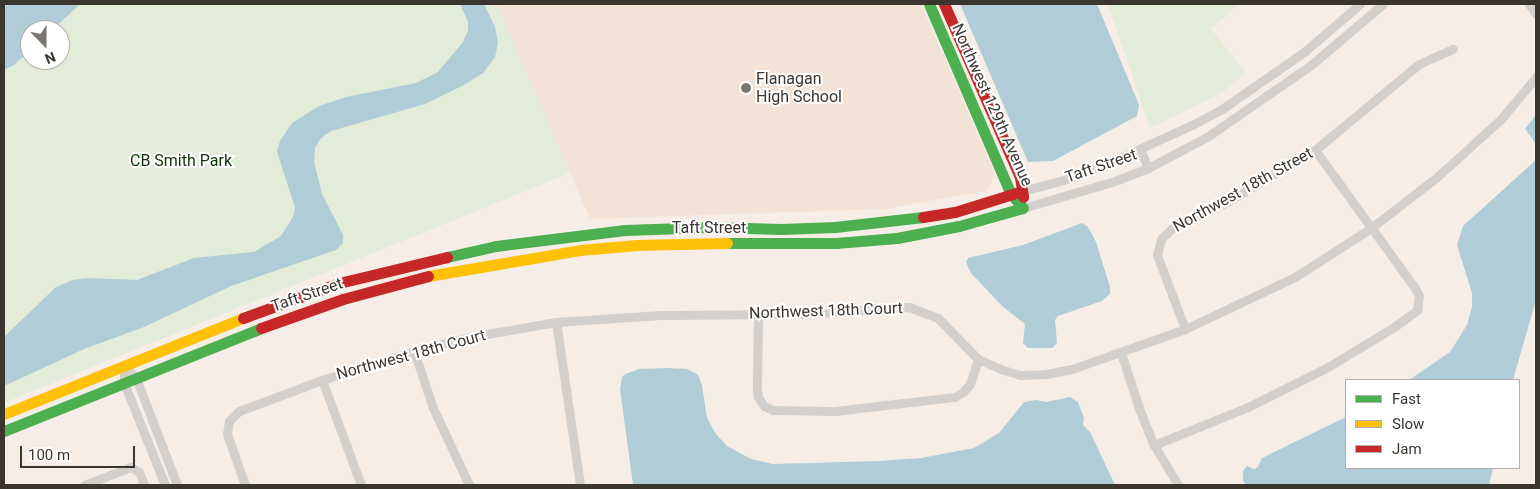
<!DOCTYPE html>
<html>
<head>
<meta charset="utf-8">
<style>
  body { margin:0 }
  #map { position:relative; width:1540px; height:489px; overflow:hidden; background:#f6eee6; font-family:Roboto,sans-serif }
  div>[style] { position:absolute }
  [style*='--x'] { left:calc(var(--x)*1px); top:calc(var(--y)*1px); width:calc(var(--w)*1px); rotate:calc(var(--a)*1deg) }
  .built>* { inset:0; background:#f3e3d6 }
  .green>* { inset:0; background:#e3ebd9 }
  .water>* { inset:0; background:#afccd7 }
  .street>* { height:9px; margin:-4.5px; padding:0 4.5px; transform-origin:4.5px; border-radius:4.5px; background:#d2cfcd }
  .fast>* { height:11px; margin:-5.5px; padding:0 5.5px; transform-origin:5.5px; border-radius:5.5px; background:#4caf50 }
  .slow>* { height:11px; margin:-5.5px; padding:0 5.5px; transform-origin:5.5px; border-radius:5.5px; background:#ffc107 }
  .jam>* { height:11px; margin:-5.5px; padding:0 5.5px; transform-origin:5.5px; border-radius:5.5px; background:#c62828 }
  .dots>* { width:14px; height:14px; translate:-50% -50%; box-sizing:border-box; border:2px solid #fff; border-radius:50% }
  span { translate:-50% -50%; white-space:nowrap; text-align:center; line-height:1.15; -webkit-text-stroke:4px #fff; paint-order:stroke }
  .poi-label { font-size:16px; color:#3b3530 }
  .left { translate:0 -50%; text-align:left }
  .street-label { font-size:16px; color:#3b3530 }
  .park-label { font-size:16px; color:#0d3204 }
  .frame { position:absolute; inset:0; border:5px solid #3b3530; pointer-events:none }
  .legend { position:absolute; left:1345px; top:379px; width:175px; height:90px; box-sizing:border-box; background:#fff; border:1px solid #b1aeac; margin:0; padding:6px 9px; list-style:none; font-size:15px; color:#3b3530 }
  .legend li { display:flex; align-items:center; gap:10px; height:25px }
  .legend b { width:25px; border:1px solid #b1aeac }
  .north { position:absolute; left:20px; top:20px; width:50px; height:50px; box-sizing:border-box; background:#fff; border:1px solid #b1aeac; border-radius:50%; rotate:158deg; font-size:14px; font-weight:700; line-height:20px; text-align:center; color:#3b3530 }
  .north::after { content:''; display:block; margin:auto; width:18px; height:22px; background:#7c7670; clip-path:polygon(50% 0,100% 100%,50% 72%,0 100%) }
  .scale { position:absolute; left:20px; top:446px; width:115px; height:22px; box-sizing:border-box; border:2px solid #3b3530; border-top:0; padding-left:6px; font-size:15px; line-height:18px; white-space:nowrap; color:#3b3530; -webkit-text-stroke:4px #fff; paint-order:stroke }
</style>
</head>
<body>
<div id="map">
  <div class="built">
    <i style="clip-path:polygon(497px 4px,921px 4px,995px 174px,987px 191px,884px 209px,590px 219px)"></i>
  </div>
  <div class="green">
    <i style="clip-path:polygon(evenodd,4px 4px,497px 4px,570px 173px,4px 403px,4px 4px,30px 30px,60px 30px,60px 60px,30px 60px,30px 30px)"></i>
    <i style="clip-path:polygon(1108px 4px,1239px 4px,1211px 29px,1246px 73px,1220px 94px,1150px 128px)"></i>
  </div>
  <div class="water">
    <i style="clip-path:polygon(4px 4px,80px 4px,52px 30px,30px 30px,30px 50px,14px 65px,4px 70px)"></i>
    <i style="clip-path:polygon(460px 4px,484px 4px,495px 27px,498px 43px,495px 57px,483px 73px,464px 85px,425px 104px,331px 131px,321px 138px,315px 148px,314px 162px,322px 194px,343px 235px,343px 243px,336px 250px,231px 286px,144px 327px,84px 349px,4px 386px,4px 337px,56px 287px,73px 280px,87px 278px,137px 280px,194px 258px,254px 252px,281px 236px,293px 217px,295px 208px,277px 151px,280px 141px,292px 123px,319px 106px,346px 97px,416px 83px,438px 72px,463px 42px,468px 30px,468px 22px)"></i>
    <i style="clip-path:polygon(960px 4px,1097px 4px,1139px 105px,1137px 116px,1053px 161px,1028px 162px)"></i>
    <i style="clip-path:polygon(1536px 115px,1536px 144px,1525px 129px)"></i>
    <i style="clip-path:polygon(1536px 160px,1536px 300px,1513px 380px,1409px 380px,1450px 352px,1467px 325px,1472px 307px,1472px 293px,1457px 245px,1463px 226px)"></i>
    <i style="clip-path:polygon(1082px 223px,1088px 227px,1096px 242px,1110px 287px,1110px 294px,1102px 301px,1058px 316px,1055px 320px,1057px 343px,1052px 348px,1028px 348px,1023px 343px,1025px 324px,1002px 306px,971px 273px,966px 262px,968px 258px,1023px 245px)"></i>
    <i style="clip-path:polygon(667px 368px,687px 369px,698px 375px,702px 385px,707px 418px,716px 434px,727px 446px,751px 459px,773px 464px,879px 461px,921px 458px,974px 448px,1000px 432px,1024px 402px,1036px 400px,1046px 402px,1070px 397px,1078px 402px,1084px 418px,1083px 425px,1090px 432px,1115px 485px,633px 485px,620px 389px,622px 377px,625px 374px,639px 369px)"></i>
    <i style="clip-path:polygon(1346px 417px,1346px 468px,1493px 468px,1489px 485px,1246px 485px,1243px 481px,1243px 471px,1247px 466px,1254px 469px,1258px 467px,1262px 458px)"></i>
  </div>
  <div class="street">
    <i style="--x:1529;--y:4;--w:12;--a:55"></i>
    <i style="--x:1140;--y:149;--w:21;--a:67"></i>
    <i style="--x:1022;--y:191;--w:43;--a:-14.7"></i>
    <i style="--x:1064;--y:180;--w:45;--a:-20.9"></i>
    <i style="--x:1106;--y:164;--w:97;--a:-24.4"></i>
    <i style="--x:1194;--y:124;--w:32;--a:-28"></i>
    <i style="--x:1222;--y:109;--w:100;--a:-34.8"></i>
    <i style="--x:1304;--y:52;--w:74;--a:-40.6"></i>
    <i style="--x:1023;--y:208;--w:93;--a:-16.3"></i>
    <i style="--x:1112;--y:182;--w:39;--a:-21"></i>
    <i style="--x:1148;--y:168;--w:67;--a:-27.7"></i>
    <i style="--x:1207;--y:137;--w:126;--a:-34.7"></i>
    <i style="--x:1311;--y:65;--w:94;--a:-40.3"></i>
    <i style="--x:758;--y:314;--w:76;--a:90.8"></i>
    <i style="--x:757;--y:390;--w:7;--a:82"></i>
    <i style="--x:758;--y:397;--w:11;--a:56"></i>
    <i style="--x:764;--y:406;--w:10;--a:24"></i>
    <i style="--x:773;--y:410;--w:62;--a:0.9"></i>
    <i style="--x:835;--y:411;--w:121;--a:-6.7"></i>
    <i style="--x:955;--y:397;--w:9;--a:-32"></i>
    <i style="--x:963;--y:392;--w:11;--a:-49"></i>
    <i style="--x:970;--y:384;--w:26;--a:-72"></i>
    <i style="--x:556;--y:322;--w:165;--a:81.6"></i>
    <i style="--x:1185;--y:329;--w:79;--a:-110.7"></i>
    <i style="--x:1157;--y:255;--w:16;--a:-76"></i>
    <i style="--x:1161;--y:239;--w:14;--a:-45"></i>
    <i style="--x:1171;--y:229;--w:62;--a:-25.7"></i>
    <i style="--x:1227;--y:202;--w:102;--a:-30.6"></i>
    <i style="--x:1315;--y:150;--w:135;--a:-39.6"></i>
    <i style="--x:1419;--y:64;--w:37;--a:-24"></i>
    <i style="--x:414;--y:351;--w:60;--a:71.6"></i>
    <i style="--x:433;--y:408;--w:85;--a:64.9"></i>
    <i style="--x:1121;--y:353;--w:61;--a:71.9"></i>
    <i style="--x:1140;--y:411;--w:37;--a:68"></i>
    <i style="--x:1154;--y:445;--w:47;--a:59"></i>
    <i style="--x:124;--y:365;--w:18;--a:47"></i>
    <i style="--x:136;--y:378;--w:115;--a:69"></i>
    <i style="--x:124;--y:365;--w:18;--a:90"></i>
    <i style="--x:124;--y:383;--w:110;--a:68.1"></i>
    <i style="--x:322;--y:380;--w:112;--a:69.6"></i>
    <i style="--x:1154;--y:445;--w:101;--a:-22"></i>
    <i style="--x:1248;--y:407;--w:89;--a:-26.6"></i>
    <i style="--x:1328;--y:367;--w:77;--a:-31.2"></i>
    <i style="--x:1394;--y:327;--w:29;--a:-36"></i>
    <i style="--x:1417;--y:310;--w:14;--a:-82"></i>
    <i style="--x:1419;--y:296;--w:9;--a:-117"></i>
    <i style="--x:1415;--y:288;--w:170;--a:-125.9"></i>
    <i style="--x:84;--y:485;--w:50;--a:-21"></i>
    <i style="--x:131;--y:467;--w:9;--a:32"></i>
    <i style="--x:139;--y:472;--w:14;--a:69"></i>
    <i style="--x:245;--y:485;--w:54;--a:-109.4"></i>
    <i style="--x:227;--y:434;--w:13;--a:-81"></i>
    <i style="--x:229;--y:421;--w:14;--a:-45"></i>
    <i style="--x:239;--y:411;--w:89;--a:-20.5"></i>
    <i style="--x:322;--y:380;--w:96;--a:-17.5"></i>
    <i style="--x:414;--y:351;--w:58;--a:-14"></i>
    <i style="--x:470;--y:337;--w:87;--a:-9.9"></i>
    <i style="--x:556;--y:322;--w:105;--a:-3.8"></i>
    <i style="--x:661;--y:315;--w:142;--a:-0.4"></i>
    <i style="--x:803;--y:314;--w:106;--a:-3.8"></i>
    <i style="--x:909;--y:307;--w:31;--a:21"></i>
    <i style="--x:938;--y:318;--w:57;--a:45.7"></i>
    <i style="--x:978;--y:359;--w:27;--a:24"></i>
    <i style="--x:1003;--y:370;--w:19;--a:16"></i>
    <i style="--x:1021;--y:375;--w:25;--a:-2"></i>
    <i style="--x:1046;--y:374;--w:26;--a:-11"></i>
    <i style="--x:1072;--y:369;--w:120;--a:-19.5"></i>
    <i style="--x:1185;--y:329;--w:122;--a:-25.3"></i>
    <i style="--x:1295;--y:277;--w:90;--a:-32.8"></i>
    <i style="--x:1371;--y:228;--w:83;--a:-37.7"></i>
    <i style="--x:1437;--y:177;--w:86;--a:-42.2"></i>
    <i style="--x:1501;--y:119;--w:55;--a:-50.2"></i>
  </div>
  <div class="fast">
    <i style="--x:929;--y:4;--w:207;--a:66.7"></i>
    <i style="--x:1011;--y:194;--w:18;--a:49"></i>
    <i style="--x:727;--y:243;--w:109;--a:0"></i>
    <i style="--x:836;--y:243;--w:61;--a:-4.7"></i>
    <i style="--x:897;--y:238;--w:63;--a:-11"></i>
    <i style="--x:959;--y:226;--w:66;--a:-15.7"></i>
    <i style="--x:447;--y:257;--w:50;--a:-12.7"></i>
    <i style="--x:496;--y:246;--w:130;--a:-7.1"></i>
    <i style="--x:625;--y:230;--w:87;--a:-2"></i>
    <i style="--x:712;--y:227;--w:70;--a:1.6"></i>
    <i style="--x:782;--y:229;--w:53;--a:-2.2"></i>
    <i style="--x:835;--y:227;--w:89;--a:-6.5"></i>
    <i style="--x:4;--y:431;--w:277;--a:-21.8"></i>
  </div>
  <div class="slow">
    <i style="--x:428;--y:276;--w:154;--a:-9.7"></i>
    <i style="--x:580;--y:250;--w:57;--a:-5"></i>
    <i style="--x:637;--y:245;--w:90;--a:-1.3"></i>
    <i style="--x:4;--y:414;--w:258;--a:-21.9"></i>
  </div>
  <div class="jam">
    <i style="--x:944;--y:4;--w:189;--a:66.3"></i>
    <i style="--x:1020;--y:177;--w:20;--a:81"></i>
    <i style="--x:923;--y:217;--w:32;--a:-9"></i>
    <i style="--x:955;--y:212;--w:70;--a:-17.4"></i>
    <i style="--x:243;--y:318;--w:102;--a:-20"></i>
    <i style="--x:339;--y:283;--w:111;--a:-13.5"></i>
    <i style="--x:261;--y:328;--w:87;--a:-19.5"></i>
    <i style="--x:343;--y:299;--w:88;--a:-15.1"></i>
  </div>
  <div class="dots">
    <i style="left:746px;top:88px;background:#7c7670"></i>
  </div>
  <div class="poi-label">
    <span class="left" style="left:756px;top:88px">Flanagan<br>High School</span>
  </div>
  <div class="street-label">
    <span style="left:992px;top:105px;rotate:66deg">Northwest 129th Avenue</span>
    <span style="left:1101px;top:166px;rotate:-19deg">Taft Street</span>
    <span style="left:1243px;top:190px;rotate:-29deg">Northwest 18th Street</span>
    <span style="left:709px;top:228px">Taft Street</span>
    <span style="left:307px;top:295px;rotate:-19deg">Taft Street</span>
    <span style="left:826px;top:311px;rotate:-2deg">Northwest 18th Court</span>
    <span style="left:411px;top:355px;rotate:-15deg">Northwest 18th Court</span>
  </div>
  <div class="park-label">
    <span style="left:181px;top:161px">CB Smith Park</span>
  </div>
  <div class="frame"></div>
  <ul class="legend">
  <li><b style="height:6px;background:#4caf50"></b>Fast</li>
  <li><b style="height:6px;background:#ffc107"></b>Slow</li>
  <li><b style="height:6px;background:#c62828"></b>Jam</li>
  </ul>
  <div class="north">N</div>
  <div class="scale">100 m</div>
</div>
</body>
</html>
